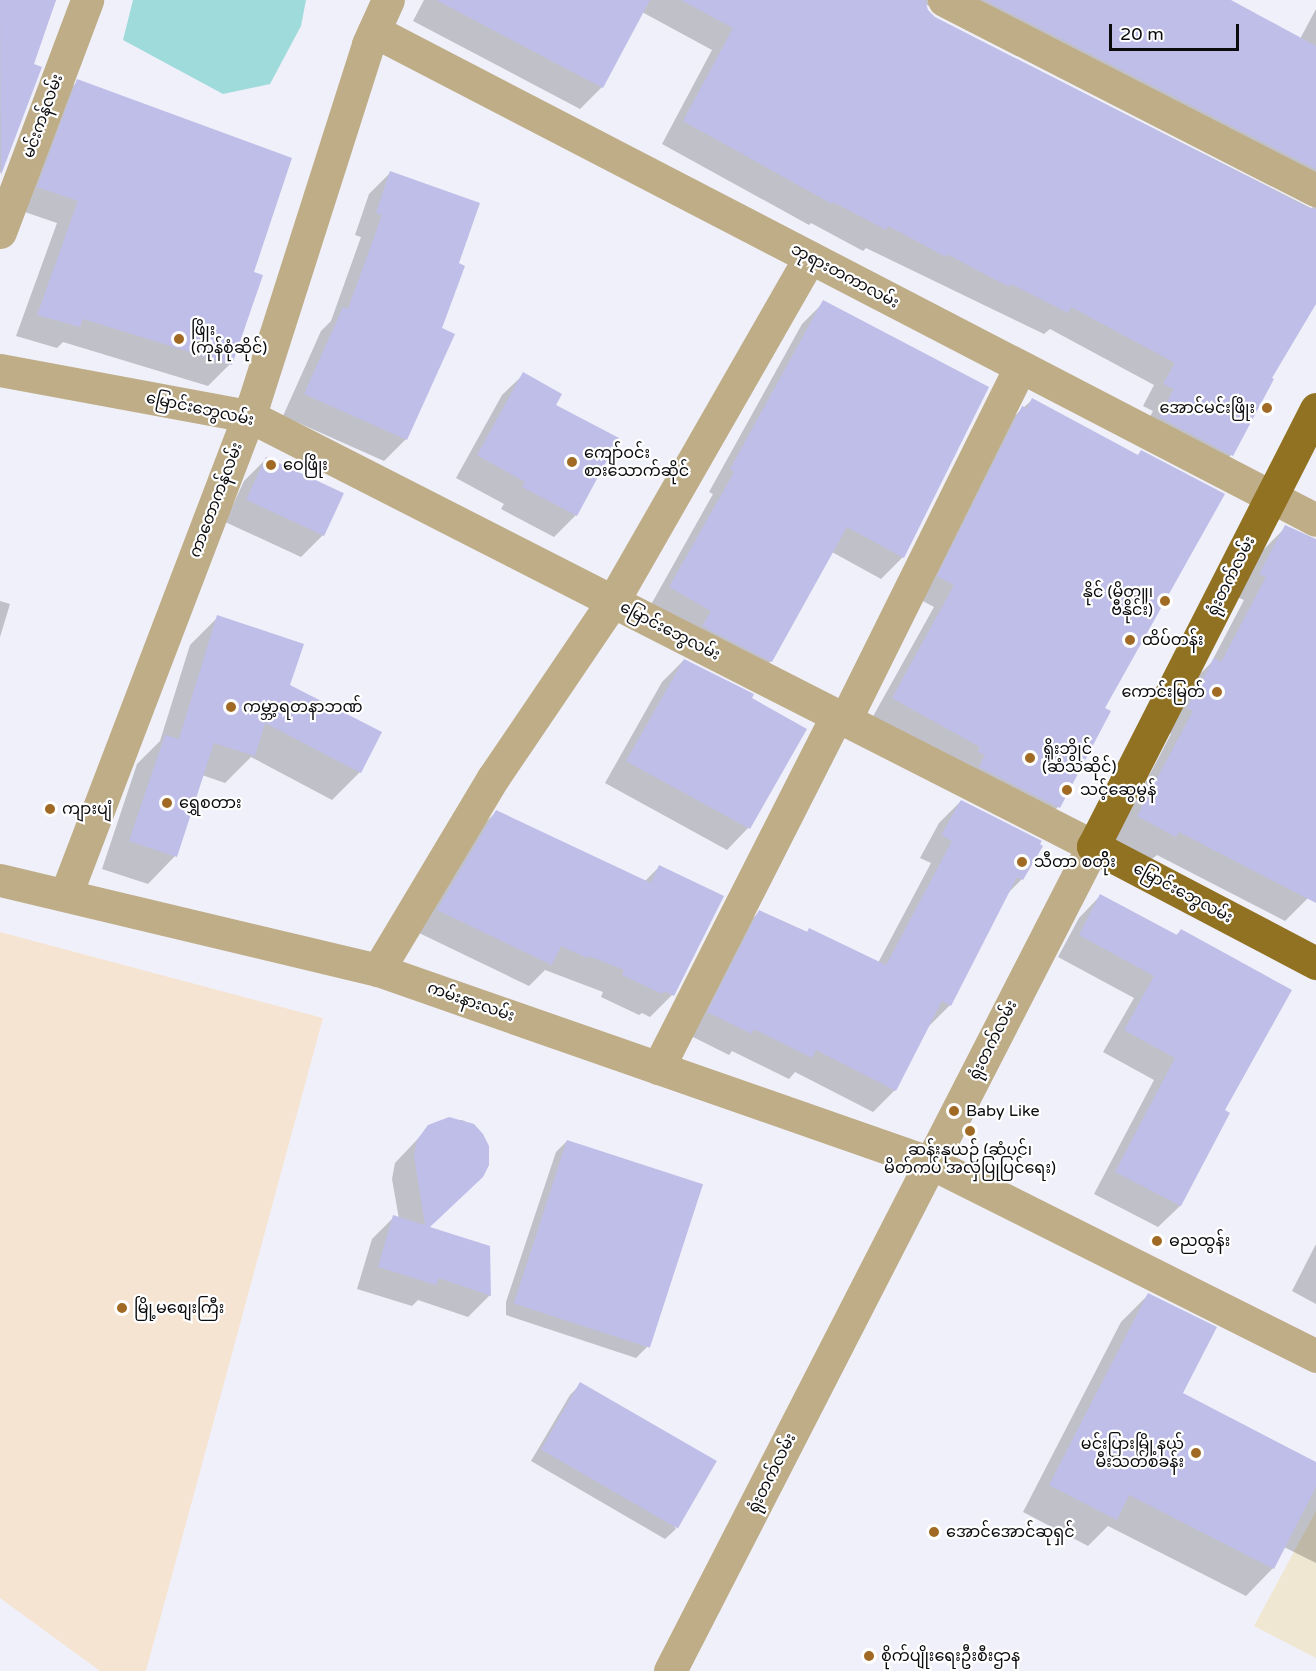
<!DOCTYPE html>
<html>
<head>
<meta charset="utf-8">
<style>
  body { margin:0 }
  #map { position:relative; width:1316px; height:1671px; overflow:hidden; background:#f0f0fa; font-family:"Varela Round","Noto Sans Myanmar",sans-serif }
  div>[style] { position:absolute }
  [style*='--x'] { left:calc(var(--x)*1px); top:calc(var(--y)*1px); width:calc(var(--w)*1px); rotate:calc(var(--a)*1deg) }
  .commercial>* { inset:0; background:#f6e4d3 }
  .education>* { inset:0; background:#efe7d1 }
  .water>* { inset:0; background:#a0dbdc }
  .shadow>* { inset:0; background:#0003 }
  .building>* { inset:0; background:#bfbee9; transform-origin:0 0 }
  .minor>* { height:33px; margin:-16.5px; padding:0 16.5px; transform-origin:16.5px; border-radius:16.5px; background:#bead87 }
  .primary>* { height:33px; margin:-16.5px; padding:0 16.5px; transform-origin:16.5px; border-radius:16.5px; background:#917222 }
  .dots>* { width:16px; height:16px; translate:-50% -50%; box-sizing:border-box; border:3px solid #fff; border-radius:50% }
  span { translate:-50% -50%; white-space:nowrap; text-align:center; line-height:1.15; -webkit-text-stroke:4.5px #fff; paint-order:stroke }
  .street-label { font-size:16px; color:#0b0b0e }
  .poi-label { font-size:16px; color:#0b0b0e }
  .left { translate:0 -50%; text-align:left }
  .right { translate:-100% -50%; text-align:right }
  .scale { position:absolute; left:1109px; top:24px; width:130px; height:27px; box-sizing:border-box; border:3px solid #0b0b0e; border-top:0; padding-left:8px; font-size:18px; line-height:21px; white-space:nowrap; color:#0b0b0e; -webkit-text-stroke:4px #fff; paint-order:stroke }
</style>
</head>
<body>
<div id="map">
  <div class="commercial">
    <i style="clip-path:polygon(0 932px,323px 1018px,146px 1671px,100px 1671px,0 1598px)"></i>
  </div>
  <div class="education">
    <i style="clip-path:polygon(1316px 1511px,1316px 1658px,1254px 1626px)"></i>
  </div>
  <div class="water">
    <i style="clip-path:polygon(133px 0,306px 0,301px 26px,270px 84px,223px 94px,123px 40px)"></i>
  </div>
  <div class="shadow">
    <i style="clip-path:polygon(0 0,56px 0,32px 65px,40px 68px,0 174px)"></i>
    <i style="clip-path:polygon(evenodd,424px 0,1228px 0,1300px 39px,1316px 9px,1316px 302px,1269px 379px,1231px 455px,1210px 477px,1138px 439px,1153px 411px,1143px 406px,1154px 385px,1050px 329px,1044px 334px,866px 248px,863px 251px,811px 223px,809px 225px,662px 144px,712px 50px,642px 12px,602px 87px,580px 109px,413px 21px,424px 0,925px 4px,1310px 201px,1313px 209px,935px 18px,927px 12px,925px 4px)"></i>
    <i style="clip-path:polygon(78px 81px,252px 273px,230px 364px,208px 386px,63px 342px,57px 348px,16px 336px,57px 223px,16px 209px,56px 103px)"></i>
    <i style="clip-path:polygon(391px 172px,441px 329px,406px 439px,384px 461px,283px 416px,321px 331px,331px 321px,361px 237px,355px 235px,369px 194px)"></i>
    <i style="clip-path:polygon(824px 302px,987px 388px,903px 557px,881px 579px,832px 552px,771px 661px,749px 683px,648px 610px,713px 494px,709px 492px,802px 324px)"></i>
    <i style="clip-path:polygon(524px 374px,554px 406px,576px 515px,554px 537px,501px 509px,504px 504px,456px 478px,502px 395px)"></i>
    <i style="clip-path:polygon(1032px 400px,1137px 456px,1141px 452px,1103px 708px,1058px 807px,1036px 829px,871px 720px,934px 607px,917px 598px,1000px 429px)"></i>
    <i style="clip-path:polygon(266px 459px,323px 535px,301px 557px,225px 522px,244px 481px)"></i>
    <i style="clip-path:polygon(1286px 527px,1316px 543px,1316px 883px,1308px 898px,1285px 921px,1157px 855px,1152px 859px,1115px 840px,1171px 734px,1165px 731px,1191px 683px,1211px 663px,1244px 600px,1237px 597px,1263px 550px)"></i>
    <i style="clip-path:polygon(0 601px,10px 604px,0 637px)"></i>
    <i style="clip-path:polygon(218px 617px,288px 686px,360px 772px,332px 800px,251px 757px,225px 783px,202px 775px,175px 856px,148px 884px,102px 869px,137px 764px,160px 741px,190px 645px)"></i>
    <i style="clip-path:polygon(684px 660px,805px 729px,748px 828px,727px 850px,605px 783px,662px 682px)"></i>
    <i style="clip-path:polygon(961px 801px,1022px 879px,1006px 895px,950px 1005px,928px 1027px,895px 1090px,873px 1112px,795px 1072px,789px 1079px,732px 1051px,729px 1055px,687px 1034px,738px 933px,760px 911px,878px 963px,931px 863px,920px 858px,939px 823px)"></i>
    <i style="clip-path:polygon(496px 812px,645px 881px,659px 867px,672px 995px,650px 1017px,642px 1013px,639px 1015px,601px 997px,603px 992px,545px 970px,529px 986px,417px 932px,474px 834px)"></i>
    <i style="clip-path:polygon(1100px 896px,1175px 936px,1181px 931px,1223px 1111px,1228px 1114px,1180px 1206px,1158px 1227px,1094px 1194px,1154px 1080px,1103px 1052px,1134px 998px,1058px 957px,1079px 918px)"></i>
    <i style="clip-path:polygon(462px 1120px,473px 1125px,428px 1228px,490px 1295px,468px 1317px,418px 1300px,412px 1306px,357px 1289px,372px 1239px,394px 1217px,399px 1219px,392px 1179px,395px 1163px,429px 1127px,440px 1121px)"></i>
    <i style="clip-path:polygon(567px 1141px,647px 1347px,636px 1358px,506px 1315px,506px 1302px,556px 1152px)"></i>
    <i style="clip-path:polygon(1316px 1244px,1316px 1304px,1292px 1291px)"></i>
    <i style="clip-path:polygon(1148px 1295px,1181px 1394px,1316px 1463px,1316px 1563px,1284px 1547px,1273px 1568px,1246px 1596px,1108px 1526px,1088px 1546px,1023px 1512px,1121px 1322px)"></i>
    <i style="clip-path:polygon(581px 1384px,676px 1529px,665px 1539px,531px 1461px,570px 1395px)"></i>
  </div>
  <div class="building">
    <i style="clip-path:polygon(0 0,56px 0,34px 64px,42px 67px,1px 175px)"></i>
    <i style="clip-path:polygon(436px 0,650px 0,603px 88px)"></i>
    <i style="clip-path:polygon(681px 0,925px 0,928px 10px,935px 17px,1307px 207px,1316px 209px,1316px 304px,1272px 378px,1274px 379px,1233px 456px,1159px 417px,1174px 389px,1163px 384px,1175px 363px,1071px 307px,1068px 313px,1011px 284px,1009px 287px,947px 254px,946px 257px,888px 226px,886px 230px,833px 202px,832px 204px,683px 121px,733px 28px)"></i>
    <i style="clip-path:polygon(985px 0,1231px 0,1316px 46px,1316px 169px)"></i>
    <i style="clip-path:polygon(77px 79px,292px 158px,254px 272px,263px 275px,232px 365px,83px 319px,80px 327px,37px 315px,78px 201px,37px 187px)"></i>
    <i style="clip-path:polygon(390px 171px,480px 203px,459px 263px,465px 266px,442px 328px,455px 334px,407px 440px,304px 394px,343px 307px,348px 309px,382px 215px,376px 213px)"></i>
    <i style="clip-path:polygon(823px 300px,989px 387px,904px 558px,847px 527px,772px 662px,702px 626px,711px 611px,669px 587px,734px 472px,730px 469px)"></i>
    <i style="clip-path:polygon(523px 372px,562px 394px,556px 405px,619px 438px,577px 516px,522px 487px,525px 482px,477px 455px)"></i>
    <i style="clip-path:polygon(1032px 398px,1138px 455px,1141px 450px,1225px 494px,1105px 708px,1111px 711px,1060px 808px,979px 767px,985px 755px,978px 752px,980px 747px,892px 698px,954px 585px,937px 576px,1022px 406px,1027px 408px)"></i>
    <i style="left:266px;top:457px;width:86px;height:47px;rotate:25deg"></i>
    <i style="clip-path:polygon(1285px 525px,1316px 539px,1316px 903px,1179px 832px,1176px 837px,1137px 816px,1193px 711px,1187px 708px,1214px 658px,1221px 662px,1266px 577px,1259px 574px)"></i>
    <i style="clip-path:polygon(217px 615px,304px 644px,290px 685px,382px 732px,361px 773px,265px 723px,255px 756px,214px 743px,177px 857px,129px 841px,165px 735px,179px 739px)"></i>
    <i style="clip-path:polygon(684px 659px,754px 694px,752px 698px,807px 729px,750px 829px,626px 761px)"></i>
    <i style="clip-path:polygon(961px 800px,1042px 841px,1040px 844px,1043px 846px,1023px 880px,1017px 877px,951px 1006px,942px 1001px,896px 1091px,816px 1050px,812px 1058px,754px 1029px,752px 1034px,707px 1012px,759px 910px,807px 932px,809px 928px,886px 965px,952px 841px,941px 835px)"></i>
    <i style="clip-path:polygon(496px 810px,651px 883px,659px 865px,724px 896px,674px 996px,664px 991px,662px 994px,622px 975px,624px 970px,589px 956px,587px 958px,561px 946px,552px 965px,437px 910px)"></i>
    <i style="clip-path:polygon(1100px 894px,1177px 935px,1181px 929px,1292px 990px,1225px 1110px,1230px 1113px,1181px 1206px,1115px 1172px,1175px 1058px,1124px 1030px,1154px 976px,1079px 935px)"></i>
    <i style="clip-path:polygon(449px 1117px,474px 1124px,483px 1134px,489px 1146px,489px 1165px,483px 1177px,430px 1227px,490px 1246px,491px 1296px,439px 1278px,436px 1285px,378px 1267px,393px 1215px,425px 1225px,414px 1156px,417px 1140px,428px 1125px)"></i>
    <i style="left:567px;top:1140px;width:143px;height:172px;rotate:18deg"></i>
    <i style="clip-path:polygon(1148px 1293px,1217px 1327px,1183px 1393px,1316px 1462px,1316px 1487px,1274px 1569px,1129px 1495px,1117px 1520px,1049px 1485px)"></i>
    <i style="left:580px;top:1382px;width:158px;height:78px;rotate:30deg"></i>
  </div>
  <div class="minor">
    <i style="--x:944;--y:0;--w:418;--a:27.1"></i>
    <i style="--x:374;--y:31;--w:1061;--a:27.43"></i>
    <i style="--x:0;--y:232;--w:248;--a:-69.4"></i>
    <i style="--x:0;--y:370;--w:253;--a:10.5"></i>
    <i style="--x:249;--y:416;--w:947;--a:27"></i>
    <i style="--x:1093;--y:846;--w:927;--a:117.15"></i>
    <i style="--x:845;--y:720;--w:394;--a:-63.6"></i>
    <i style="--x:0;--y:880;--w:389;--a:13.4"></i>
    <i style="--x:378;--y:970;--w:586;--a:19.24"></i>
    <i style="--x:931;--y:1163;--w:431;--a:26.6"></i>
    <i style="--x:66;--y:894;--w:527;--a:-69.09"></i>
    <i style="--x:254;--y:402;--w:376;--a:-72.3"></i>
    <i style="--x:368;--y:44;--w:48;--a:-65.6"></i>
    <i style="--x:378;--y:970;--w:224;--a:-59.1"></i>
    <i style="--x:493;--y:778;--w:214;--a:-55.9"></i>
    <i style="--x:613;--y:601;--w:396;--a:-60.2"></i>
    <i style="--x:658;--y:1068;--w:396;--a:-63.1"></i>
  </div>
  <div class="primary">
    <i style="--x:1316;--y:409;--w:491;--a:117"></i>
    <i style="--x:1093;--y:846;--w:252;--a:27.7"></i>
  </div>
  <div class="dots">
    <i style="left:179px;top:339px;background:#a06a24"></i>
    <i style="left:1267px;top:408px;background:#a06a24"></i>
    <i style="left:572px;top:462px;background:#a06a24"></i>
    <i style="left:271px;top:465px;background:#a06a24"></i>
    <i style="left:1165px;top:601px;background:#a06a24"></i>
    <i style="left:1130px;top:640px;background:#a06a24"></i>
    <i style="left:1217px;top:692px;background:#a06a24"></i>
    <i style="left:231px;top:707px;background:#a06a24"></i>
    <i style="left:1030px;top:758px;background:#a06a24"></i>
    <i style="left:1067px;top:790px;background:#a06a24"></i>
    <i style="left:167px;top:803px;background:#a06a24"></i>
    <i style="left:50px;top:809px;background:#a06a24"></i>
    <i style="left:1022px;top:862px;background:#a06a24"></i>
    <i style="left:954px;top:1111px;background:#a06a24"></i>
    <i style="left:970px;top:1131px;background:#a06a24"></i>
    <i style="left:1157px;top:1241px;background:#a06a24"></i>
    <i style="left:122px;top:1308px;background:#a06a24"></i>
    <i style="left:1196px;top:1453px;background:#a06a24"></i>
    <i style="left:934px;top:1532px;background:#a06a24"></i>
    <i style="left:869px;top:1656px;background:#a06a24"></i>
  </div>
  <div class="street-label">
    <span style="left:43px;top:116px;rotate:-70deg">မင်းကန်လမ်း</span>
    <span style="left:845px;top:276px;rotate:28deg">ဘုရားတကာလမ်း</span>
    <span style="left:200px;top:409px;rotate:12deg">မြောင်းဘွေလမ်း</span>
    <span style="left:216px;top:500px;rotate:-69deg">ကာတောကန်လမ်း</span>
    <span style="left:1231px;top:576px;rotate:-63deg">ရုံးတက်လမ်း</span>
    <span style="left:670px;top:631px;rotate:27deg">မြောင်းဘွေလမ်း</span>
    <span style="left:1183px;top:893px;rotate:28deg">မြောင်းဘွေလမ်း</span>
    <span style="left:471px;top:1002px;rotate:19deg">ကမ်းနားလမ်း</span>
    <span style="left:993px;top:1040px;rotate:-63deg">ရုံးတက်လမ်း</span>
    <span style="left:772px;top:1473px;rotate:-63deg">ရုံးတက်လမ်း</span>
  </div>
  <div class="poi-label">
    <span class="left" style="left:191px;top:339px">ဖြိုး<br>(ကုန်စုံဆိုင်)</span>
    <span class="right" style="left:1255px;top:408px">အောင်မင်းဖြိုး</span>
    <span class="left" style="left:584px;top:462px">ကျော်ဝင်း<br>စားသောက်ဆိုင်</span>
    <span class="left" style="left:283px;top:465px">ဝေဖြိုး</span>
    <span class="right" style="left:1153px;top:601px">နိုင် (မိတ္တူ၊<br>ဗီနိုင်း)</span>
    <span class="left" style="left:1142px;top:640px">ထိပ်တန်း</span>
    <span class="right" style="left:1205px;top:692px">ကောင်းမြတ်</span>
    <span class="left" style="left:243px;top:707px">ကမ္ဘာ့ရတနာဘဏ်</span>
    <span class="left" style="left:1042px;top:758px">ရှိုးဘွိုင်<br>(ဆံသဆိုင်)</span>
    <span class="left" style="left:1080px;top:790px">သင့်ဆွေမွန်</span>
    <span class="left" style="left:179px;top:803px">ရွှေစတား</span>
    <span class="left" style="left:62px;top:809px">ကျားပျံ</span>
    <span class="left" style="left:1034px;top:862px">သီတာ စတိိုး</span>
    <span class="left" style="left:966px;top:1111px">Baby Like</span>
    <span style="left:970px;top:1159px">ဆန်းနုယဉ် (ဆံပင်၊<br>မိတ်ကပ် အလှပြုပြင်ရေး)</span>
    <span class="left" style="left:1169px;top:1241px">ဓညထွန်း</span>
    <span class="left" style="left:134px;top:1308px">မြို့မစျေးကြီး</span>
    <span class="right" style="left:1184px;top:1453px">မင်းပြားမြို့နယ်<br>မီးသတ်စခန်း</span>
    <span class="left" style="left:946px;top:1532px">အောင်အောင်ဆုရှင်</span>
    <span class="left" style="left:881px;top:1656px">စိုက်ပျိုးရေးဦးစီးဌာန</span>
  </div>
  <div class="scale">20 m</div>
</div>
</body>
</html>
